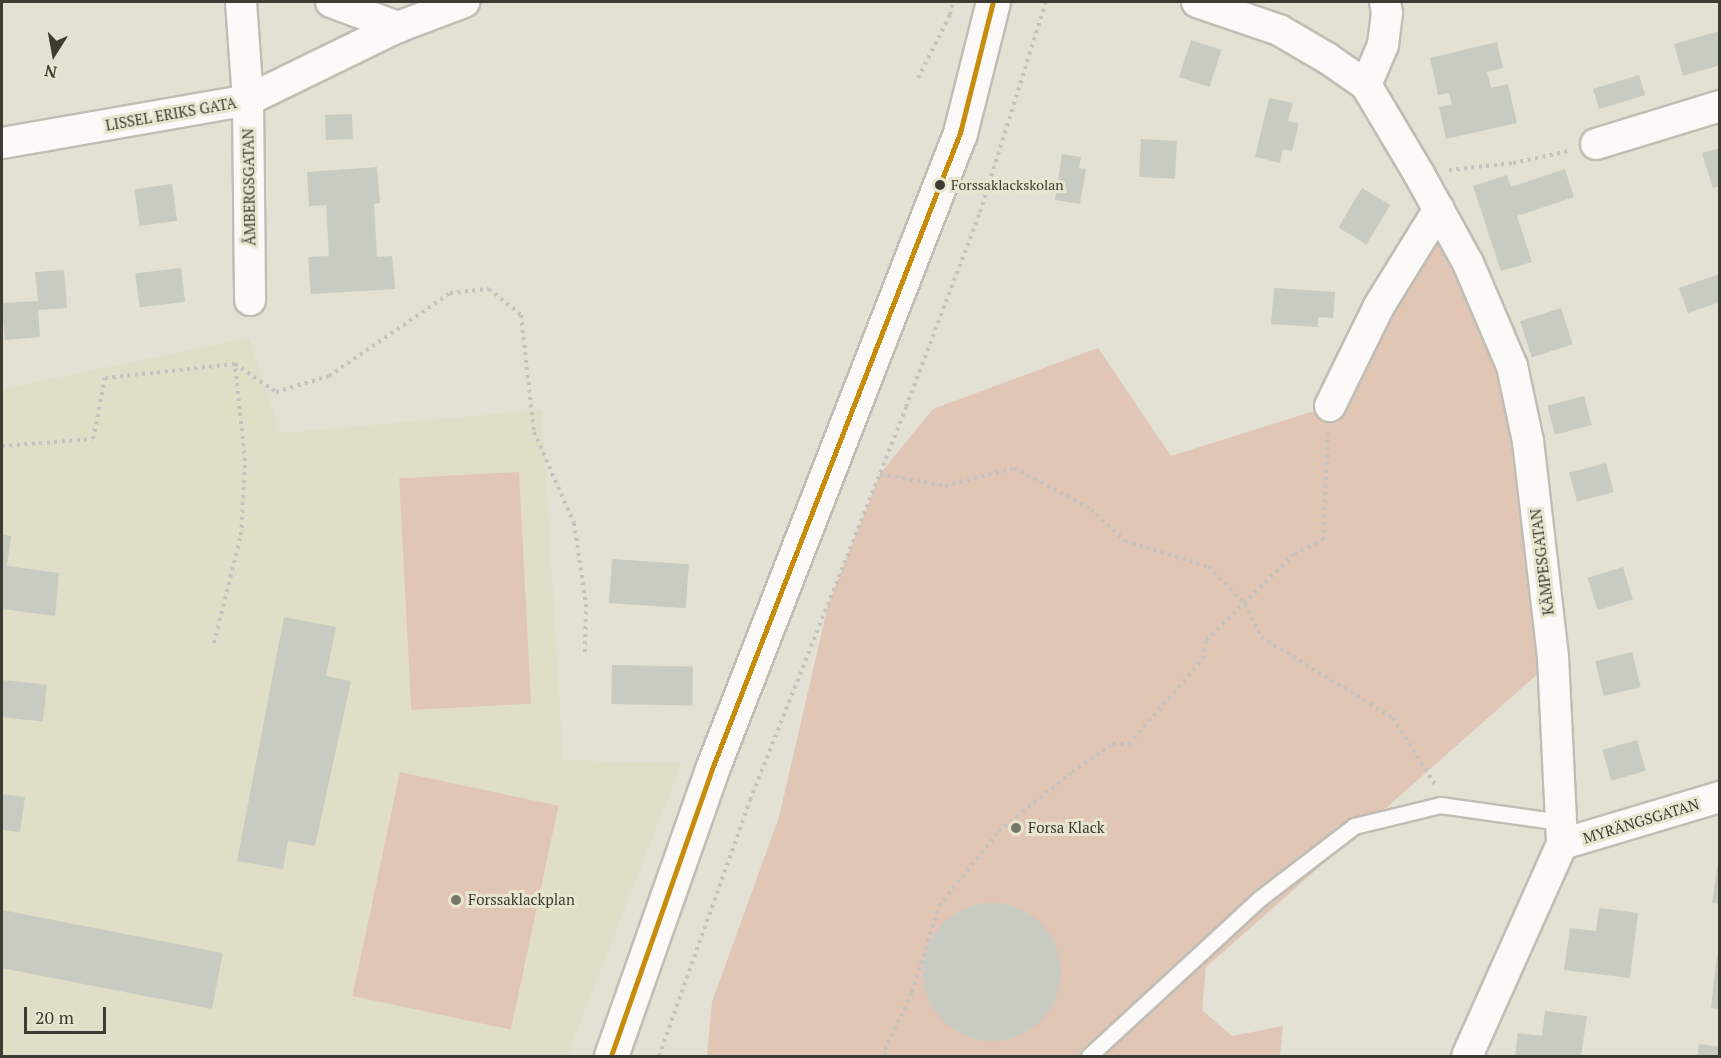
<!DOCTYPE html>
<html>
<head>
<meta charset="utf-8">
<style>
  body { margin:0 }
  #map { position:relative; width:1721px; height:1058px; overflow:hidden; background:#e2e1d4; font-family:"PT Serif",serif }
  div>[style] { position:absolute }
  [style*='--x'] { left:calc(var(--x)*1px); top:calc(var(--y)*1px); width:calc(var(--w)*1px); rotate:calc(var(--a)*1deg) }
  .built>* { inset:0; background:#e0dec7 }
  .green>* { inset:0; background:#e1c6b6; transform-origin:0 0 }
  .building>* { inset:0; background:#c8cbc1; transform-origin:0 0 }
  .round { border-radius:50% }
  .path>* { height:4px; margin-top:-2px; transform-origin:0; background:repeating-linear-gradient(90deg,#c4c3bf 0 3px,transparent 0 7.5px) }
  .roads { filter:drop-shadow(2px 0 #c0beb4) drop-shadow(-2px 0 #c0beb4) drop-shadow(0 2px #c0beb4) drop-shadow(0 -2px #c0beb4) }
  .service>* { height:15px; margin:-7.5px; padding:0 7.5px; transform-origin:7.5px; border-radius:7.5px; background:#fbfaf9 }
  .minor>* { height:30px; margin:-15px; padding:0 15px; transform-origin:15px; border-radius:15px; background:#fbfaf9 }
  .tertiary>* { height:33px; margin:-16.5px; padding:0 16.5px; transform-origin:16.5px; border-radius:16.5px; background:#fbfaf9 }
  .bus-1>* { height:4.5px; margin:-2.25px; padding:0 2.25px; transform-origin:2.25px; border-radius:2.25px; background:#c88c0d }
  .dots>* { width:16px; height:16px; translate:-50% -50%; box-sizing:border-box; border:3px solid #e8e6ce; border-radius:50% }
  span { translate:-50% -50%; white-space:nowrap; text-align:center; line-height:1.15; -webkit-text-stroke:6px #e8e6ce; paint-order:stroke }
  .bus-label { font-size:14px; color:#3d3c33 }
  .left { translate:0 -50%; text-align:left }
  .street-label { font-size:15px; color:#3d3c33 }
  .poi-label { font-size:15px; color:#3d3c33 }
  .frame { position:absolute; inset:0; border:3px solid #3d3c33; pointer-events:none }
  .north { position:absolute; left:24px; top:24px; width:60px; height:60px; -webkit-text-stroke:4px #e8e6ce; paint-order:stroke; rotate:191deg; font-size:16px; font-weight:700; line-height:24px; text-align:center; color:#3d3c33 }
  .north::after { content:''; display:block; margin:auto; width:21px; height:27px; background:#3d3c33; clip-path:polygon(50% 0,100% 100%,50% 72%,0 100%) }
  .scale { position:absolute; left:24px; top:1007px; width:82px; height:27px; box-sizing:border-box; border:3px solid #3d3c33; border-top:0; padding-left:8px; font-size:18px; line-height:21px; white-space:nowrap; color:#3d3c33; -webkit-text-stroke:4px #e8e6ce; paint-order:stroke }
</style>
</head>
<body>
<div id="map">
  <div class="built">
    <i style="clip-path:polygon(249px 338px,281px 433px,542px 410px,563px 760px,682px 763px,567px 1056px,2px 1056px,2px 389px)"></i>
  </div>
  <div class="green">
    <i style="clip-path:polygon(1435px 239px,1468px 299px,1511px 411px,1541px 671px,1206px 967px,1202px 1010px,1232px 1036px,1283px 1026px,1280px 1056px,707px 1056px,712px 1002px,779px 817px,828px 605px,880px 474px,933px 409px,1098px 348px,1171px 456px,1330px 406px)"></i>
    <i style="left:519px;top:472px;width:232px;height:120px;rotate:87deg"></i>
    <i style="left:400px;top:772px;width:162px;height:229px;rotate:12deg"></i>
  </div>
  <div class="building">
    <i style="clip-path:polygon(1719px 31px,1720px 65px,1683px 76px,1674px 44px)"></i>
    <i style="left:1191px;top:40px;width:32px;height:39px;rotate:18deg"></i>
    <i style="clip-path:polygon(1497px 42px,1503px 68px,1487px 72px,1491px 88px,1508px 84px,1517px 123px,1446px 139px,1439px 107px,1452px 104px,1449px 93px,1438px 95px,1430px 58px)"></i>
    <i style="left:1639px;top:75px;width:21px;height:48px;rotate:73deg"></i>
    <i style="clip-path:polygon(1269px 98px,1293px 103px,1288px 121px,1299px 123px,1292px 151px,1283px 149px,1280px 163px,1255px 157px)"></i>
    <i style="left:352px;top:114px;width:25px;height:27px;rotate:88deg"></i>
    <i style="left:1141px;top:139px;width:36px;height:38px;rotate:3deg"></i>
    <i style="clip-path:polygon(1720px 148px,1720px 186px,1713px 188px,1702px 153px)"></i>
    <i style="clip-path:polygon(1062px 154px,1081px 157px,1079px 168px,1086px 169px,1080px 204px,1055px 200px)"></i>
    <i style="clip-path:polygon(377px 167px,380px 203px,374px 204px,377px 257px,392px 256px,395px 289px,311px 294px,308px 257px,329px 256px,326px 205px,309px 206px,307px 172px)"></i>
    <i style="clip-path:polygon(1565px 169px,1574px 197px,1517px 216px,1532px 262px,1501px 271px,1473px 186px,1507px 175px,1511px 187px)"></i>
    <i style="left:172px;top:184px;width:37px;height:38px;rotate:82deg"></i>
    <i style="left:1362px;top:188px;width:33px;height:46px;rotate:31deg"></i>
    <i style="left:181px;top:268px;width:34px;height:46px;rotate:83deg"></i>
    <i style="clip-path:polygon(64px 270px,67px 308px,38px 310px,40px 337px,5px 340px,2px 303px,38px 301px,35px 272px)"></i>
    <i style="clip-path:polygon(1720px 274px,1720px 302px,1688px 313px,1679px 288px)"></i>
    <i style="clip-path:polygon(1274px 288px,1335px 292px,1333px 318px,1318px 317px,1318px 327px,1271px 324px)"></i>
    <i style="left:1561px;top:308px;width:38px;height:43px;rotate:72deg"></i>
    <i style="left:1584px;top:396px;width:30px;height:38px;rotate:75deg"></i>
    <i style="left:1606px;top:463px;width:30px;height:38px;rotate:75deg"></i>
    <i style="clip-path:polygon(2px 534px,11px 536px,7px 566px,59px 573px,55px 616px,2px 609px)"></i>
    <i style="left:612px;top:559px;width:77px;height:44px;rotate:4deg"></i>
    <i style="left:1623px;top:567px;width:34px;height:37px;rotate:73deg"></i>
    <i style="clip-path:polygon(284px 617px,336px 627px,326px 676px,351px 681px,315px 846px,288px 841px,283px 869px,237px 861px)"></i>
    <i style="left:1632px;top:652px;width:36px;height:38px;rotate:76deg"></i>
    <i style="left:612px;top:665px;width:81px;height:39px;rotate:1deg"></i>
    <i style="left:2px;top:680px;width:45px;height:37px;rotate:6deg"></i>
    <i style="left:1637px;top:740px;width:32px;height:36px;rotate:74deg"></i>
    <i style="clip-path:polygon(2px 794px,25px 797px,20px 832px,2px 830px)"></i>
    <i style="clip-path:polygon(1718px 863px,1720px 863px,1720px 904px,1712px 903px)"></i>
    <i class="round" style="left:923px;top:903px;width:138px;height:138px"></i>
    <i style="clip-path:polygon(1599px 908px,1638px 913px,1630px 978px,1564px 970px,1570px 928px,1596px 931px)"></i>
    <i style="left:2px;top:910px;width:225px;height:57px;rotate:11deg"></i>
    <i style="clip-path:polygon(1717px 956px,1720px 956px,1720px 1009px,1711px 1008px)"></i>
    <i style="clip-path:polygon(1545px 1011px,1587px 1016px,1581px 1056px,1515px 1056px,1518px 1033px,1542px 1036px)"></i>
    <i style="clip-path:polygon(1699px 1044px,1720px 1047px,1720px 1056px,1697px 1056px)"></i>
  </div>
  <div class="path">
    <i style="--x:918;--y:78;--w:71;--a:-63.1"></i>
    <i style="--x:950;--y:15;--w:13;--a:-77"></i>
    <i style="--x:1449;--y:170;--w:64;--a:-6.2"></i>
    <i style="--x:1513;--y:163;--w:57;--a:-12.1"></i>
    <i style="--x:2;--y:446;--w:91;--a:-4.4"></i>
    <i style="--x:93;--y:439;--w:62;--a:-78.9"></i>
    <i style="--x:105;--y:378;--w:131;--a:-6.1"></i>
    <i style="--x:235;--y:364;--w:50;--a:34.3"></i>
    <i style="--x:276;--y:392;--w:55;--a:-16.8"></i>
    <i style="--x:329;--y:376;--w:147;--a:-34.4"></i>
    <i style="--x:450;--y:293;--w:39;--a:-6"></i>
    <i style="--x:489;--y:289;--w:41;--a:39.1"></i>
    <i style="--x:521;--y:315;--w:118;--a:83.7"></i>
    <i style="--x:534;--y:432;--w:99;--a:66.3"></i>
    <i style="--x:574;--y:523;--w:82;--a:81.6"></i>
    <i style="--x:586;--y:604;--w:48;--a:91.2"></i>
    <i style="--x:880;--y:474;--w:66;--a:10.5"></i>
    <i style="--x:945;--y:486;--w:71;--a:-14.6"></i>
    <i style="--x:1014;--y:468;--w:87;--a:28"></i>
    <i style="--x:1091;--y:509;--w:47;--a:43.3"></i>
    <i style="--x:1125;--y:541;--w:88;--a:17.2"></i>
    <i style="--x:1209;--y:567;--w:52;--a:45.8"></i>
    <i style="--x:1245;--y:604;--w:37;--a:64"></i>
    <i style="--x:1261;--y:637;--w:155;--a:31.5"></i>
    <i style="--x:1393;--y:718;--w:80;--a:57.7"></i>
    <i style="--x:214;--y:643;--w:111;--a:-76"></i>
    <i style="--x:241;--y:535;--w:74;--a:-86.9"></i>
    <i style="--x:245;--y:461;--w:97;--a:-95.9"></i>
    <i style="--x:659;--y:1056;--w:272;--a:-70.4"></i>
    <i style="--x:750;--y:800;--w:423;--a:-68.3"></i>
    <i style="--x:906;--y:407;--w:209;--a:-69.2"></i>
    <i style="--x:980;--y:212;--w:220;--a:-72.6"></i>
    <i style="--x:885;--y:1056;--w:6;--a:-90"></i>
    <i style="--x:885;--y:1050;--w:64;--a:-65"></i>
    <i style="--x:912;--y:992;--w:90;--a:-72.6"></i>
    <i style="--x:939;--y:906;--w:96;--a:-51.3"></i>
    <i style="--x:999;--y:831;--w:94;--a:-38.9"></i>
    <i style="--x:1072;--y:772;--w:50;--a:-34.3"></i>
    <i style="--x:1113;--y:744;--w:16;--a:0"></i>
    <i style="--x:1129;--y:744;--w:113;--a:-49"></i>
    <i style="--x:1203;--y:659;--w:19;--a:-81"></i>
    <i style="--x:1206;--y:640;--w:123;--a:-44.3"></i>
    <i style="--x:1294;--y:554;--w:32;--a:-26"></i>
    <i style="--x:1323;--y:540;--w:107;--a:-87.3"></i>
  </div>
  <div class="roads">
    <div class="service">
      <i style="--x:1089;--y:1056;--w:231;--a:-42.7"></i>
      <i style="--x:1259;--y:899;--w:120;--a:-37.5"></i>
      <i style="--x:1354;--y:826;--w:89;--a:-13.7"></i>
      <i style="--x:1440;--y:805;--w:122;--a:8"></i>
    </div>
    <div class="minor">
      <i style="--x:241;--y:2;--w:98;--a:85.9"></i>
      <i style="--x:248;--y:100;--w:200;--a:89.4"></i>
      <i style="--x:331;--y:2;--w:72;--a:20.5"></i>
      <i style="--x:1197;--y:2;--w:87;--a:18.9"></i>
      <i style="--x:1279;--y:30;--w:56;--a:30.3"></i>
      <i style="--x:1327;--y:58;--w:47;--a:34.7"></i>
      <i style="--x:1366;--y:85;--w:104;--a:59.2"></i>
      <i style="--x:1419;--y:174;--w:102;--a:61.2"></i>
      <i style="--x:1468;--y:263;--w:112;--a:66.9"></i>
      <i style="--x:1512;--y:366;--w:77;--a:78"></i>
      <i style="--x:1528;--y:441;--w:217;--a:83.4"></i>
      <i style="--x:1553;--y:657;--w:187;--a:87.2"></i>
      <i style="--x:1562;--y:844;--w:232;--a:114.1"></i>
      <i style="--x:1366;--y:85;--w:43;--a:-67"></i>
      <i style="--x:1383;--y:45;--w:32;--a:-83"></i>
      <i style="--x:1387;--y:13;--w:11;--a:-100"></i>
      <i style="--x:2;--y:143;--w:250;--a:-9.9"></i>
      <i style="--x:248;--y:100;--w:167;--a:-26"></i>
      <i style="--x:398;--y:27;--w:71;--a:-20.7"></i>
      <i style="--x:1596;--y:144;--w:130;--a:-17"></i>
      <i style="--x:1330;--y:406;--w:111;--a:-63.9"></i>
      <i style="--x:1379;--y:306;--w:114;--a:-58.3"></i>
      <i style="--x:1562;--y:844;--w:165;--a:-16.6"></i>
    </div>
    <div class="tertiary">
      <i style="--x:611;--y:1056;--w:304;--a:-70.6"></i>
      <i style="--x:712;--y:769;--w:683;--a:-68.7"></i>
      <i style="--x:960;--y:133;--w:135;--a:-75.9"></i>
    </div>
  </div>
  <div class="bus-1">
    <i style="--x:611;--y:1056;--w:304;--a:-70.6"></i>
    <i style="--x:712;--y:769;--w:683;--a:-68.7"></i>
    <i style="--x:960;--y:133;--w:135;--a:-75.9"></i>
  </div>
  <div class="dots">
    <i style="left:940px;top:185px;background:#3d3c33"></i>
    <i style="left:1016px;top:828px;background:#77766b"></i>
    <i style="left:456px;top:900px;background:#77766b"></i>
  </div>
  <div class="bus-label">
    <span class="left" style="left:951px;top:185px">Forssaklackskolan</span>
  </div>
  <div class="street-label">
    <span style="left:171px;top:114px;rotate:-10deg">LISSEL ERIKS GATA</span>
    <span style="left:249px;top:187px;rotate:-91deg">ÅMBERGSGATAN</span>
    <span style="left:1542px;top:562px;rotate:-97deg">KÄMPESGATAN</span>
    <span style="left:1641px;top:821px;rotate:-17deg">MYRÄNGSGATAN</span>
  </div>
  <div class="poi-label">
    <span class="left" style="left:1028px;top:828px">Forsa Klack</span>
    <span class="left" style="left:468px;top:900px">Forssaklackplan</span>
  </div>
  <div class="frame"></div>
  <div class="north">N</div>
  <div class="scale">20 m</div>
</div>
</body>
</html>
